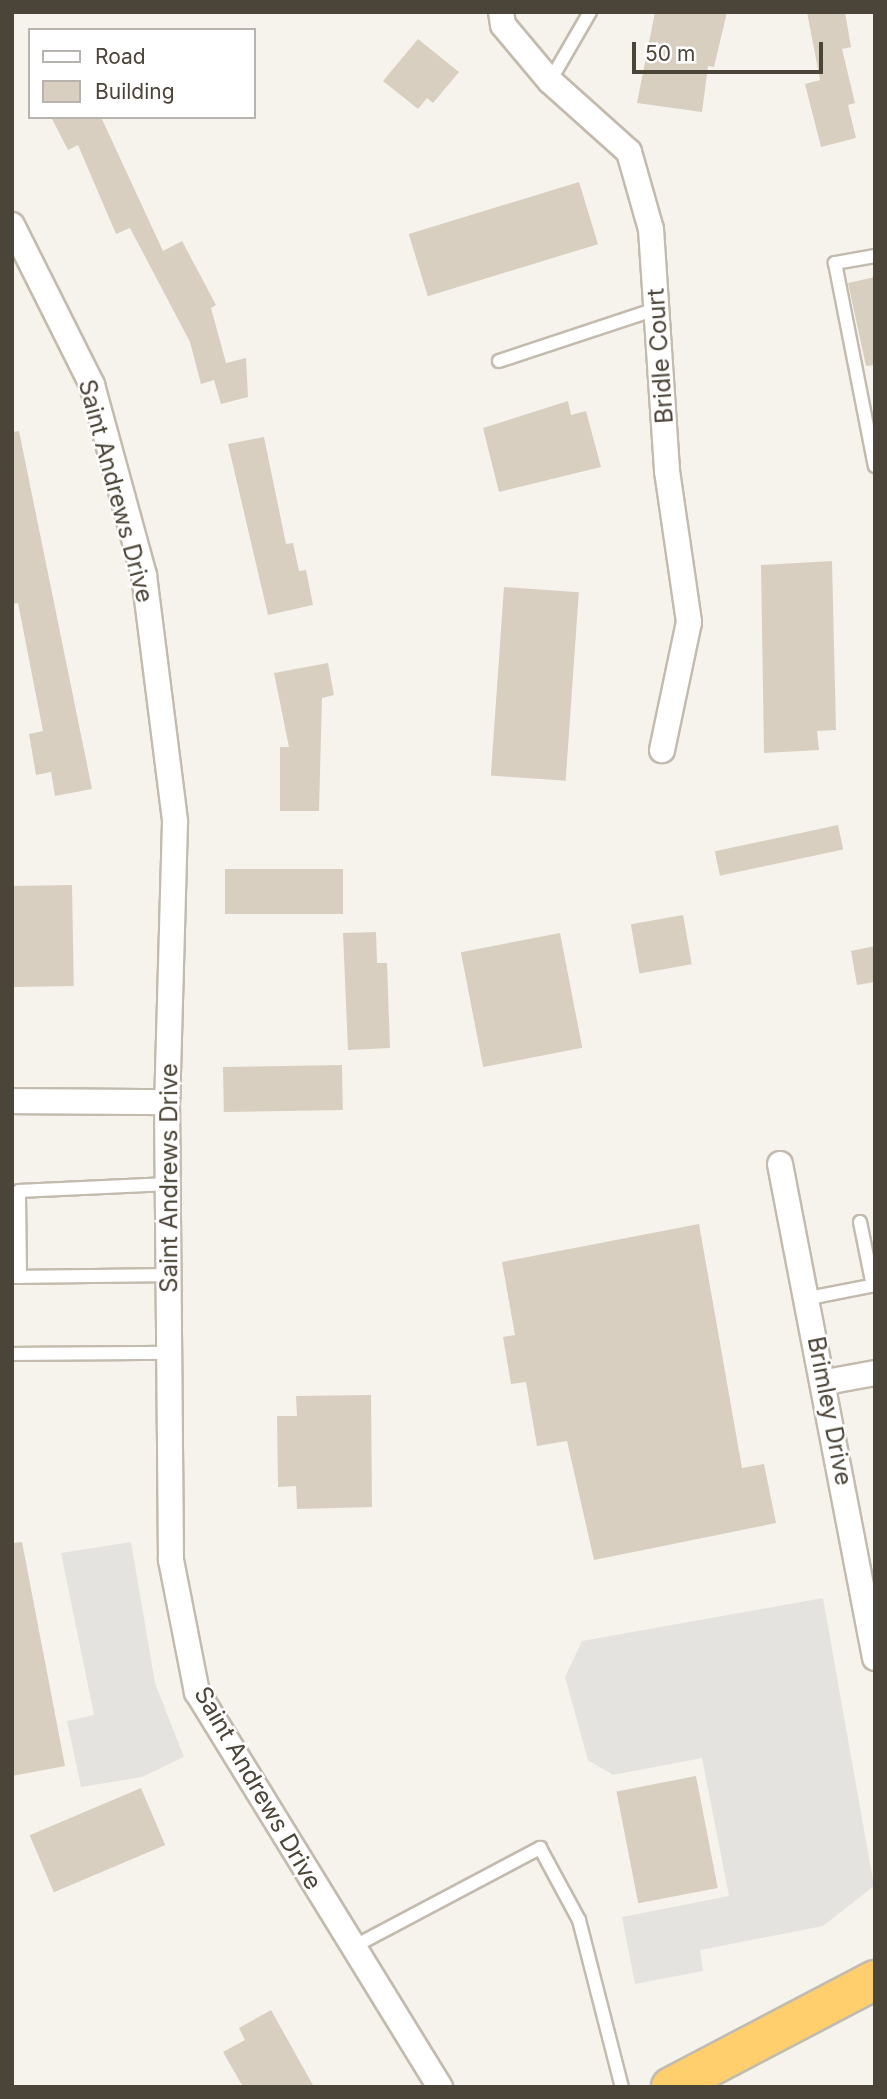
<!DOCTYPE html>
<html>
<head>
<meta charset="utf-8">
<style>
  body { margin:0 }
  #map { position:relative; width:887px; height:2099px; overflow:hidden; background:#f6f3ec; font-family:Inter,sans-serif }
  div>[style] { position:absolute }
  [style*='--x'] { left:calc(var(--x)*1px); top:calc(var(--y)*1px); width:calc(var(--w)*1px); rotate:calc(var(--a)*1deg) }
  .parking>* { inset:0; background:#e5e3e0 }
  .building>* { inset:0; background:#d8cfc1; transform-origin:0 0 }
  .roads { filter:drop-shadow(2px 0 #c2bbae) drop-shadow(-2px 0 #c2bbae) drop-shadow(0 2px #c2bbae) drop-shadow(0 -2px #c2bbae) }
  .lane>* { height:12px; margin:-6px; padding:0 6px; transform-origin:6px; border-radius:6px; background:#fff }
  .street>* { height:24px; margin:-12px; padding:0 12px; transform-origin:12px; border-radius:12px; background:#fff }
  .highway>* { height:38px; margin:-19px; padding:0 19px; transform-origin:19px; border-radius:19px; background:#ffcf6e }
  span { translate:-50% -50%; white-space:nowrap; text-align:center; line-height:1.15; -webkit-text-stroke:5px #fff; paint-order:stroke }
  .street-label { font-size:24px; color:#4b4439 }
  .frame { position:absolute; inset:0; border:14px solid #4b4439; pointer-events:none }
  .legend { position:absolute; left:28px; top:28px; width:228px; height:91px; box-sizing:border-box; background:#fff; border:2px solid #b7b4b0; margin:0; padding:9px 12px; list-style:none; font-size:21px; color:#4b4439 }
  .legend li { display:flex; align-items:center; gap:14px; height:35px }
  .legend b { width:35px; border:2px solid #b7b4b0 }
  .scale { position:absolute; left:632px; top:42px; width:191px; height:32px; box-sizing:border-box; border:4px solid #4b4439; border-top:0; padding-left:9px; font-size:21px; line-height:24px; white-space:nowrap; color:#4b4439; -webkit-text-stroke:5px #fff; paint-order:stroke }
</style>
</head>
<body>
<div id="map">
  <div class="parking">
    <i style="clip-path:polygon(131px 1542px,155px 1683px,184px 1757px,142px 1777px,81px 1787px,67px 1721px,94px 1715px,61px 1553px)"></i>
    <i style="clip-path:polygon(823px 1598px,874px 1886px,823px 1926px,700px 1950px,703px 1971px,635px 1984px,622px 1917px,729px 1896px,702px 1758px,613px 1775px,588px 1760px,565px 1677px,582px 1641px)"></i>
  </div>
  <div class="building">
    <i style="clip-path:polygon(655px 12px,727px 12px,714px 67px,708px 66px,702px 112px,637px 103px)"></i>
    <i style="clip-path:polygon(807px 12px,845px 12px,851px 47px,842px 49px,855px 103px,848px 105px,856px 138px,821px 147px,805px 84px,820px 80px)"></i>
    <i style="clip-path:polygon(418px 39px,459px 72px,433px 103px,427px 98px,418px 109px,383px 81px)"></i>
    <i style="clip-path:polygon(51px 117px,101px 117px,163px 251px,182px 241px,216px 305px,211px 308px,226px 363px,246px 358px,248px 397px,221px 404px,214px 380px,201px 384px,190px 342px,130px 228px,116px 234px,78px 145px,68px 150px)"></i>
    <i style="left:579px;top:182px;width:65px;height:178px;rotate:73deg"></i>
    <i style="clip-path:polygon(875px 277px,875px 365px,866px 366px,848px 283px)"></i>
    <i style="clip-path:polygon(568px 401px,571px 415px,586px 411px,601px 467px,499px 492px,483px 428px)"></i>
    <i style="clip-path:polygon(19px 431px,92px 789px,55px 796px,51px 772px,36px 775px,29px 734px,43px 731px,18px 603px,12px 604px,12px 432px)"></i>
    <i style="clip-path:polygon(264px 437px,286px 544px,293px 543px,299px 571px,306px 570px,313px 605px,268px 615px,228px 444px)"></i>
    <i style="clip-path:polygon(832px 561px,836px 730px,817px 731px,819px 750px,764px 753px,761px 565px)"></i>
    <i style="left:504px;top:587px;width:75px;height:189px;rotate:4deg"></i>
    <i style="clip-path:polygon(328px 663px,334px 695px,322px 698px,319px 811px,280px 811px,280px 747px,289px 747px,274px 673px)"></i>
    <i style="left:838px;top:825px;width:25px;height:126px;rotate:78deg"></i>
    <i style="left:225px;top:869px;width:118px;height:45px"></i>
    <i style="left:72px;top:885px;width:101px;height:60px;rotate:89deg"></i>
    <i style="left:683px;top:915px;width:50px;height:53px;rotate:80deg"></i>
    <i style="clip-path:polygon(376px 932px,377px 963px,387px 963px,390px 1048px,348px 1050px,343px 933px)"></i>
    <i style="left:560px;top:933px;width:117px;height:101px;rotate:79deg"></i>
    <i style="clip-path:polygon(875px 946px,875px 982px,857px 985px,851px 951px)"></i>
    <i style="left:342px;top:1065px;width:45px;height:119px;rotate:89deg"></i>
    <i style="clip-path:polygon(699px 1224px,742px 1468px,764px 1464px,776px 1523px,594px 1560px,567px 1441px,537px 1446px,526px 1382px,511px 1384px,503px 1337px,515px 1335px,502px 1262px)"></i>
    <i style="clip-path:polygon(371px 1395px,372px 1507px,297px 1509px,296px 1486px,278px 1487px,277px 1416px,297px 1416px,296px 1396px)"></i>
    <i style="clip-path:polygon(22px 1542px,65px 1766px,12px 1776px,12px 1543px)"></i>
    <i style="left:696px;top:1776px;width:114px;height:81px;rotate:79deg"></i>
    <i style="left:141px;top:1788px;width:62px;height:121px;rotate:67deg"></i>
    <i style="clip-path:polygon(271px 2010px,314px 2087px,243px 2087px,223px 2052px,245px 2040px,239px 2028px)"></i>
  </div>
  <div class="roads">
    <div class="lane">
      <i style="--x:550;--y:81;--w:80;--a:-59.9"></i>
      <i style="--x:875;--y:256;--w:41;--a:170.1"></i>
      <i style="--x:835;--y:263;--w:207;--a:78.9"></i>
      <i style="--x:499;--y:361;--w:165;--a:-18.3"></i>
      <i style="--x:860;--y:1222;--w:65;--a:78.5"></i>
      <i style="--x:15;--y:1277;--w:154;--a:-0.7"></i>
      <i style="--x:20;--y:1277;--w:86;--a:-90.7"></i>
      <i style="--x:19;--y:1191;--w:149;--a:-2.7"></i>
      <i style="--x:809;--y:1298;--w:67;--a:-11.1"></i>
      <i style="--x:12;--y:1354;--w:157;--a:-0.4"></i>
      <i style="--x:353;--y:1947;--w:212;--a:-27.9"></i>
      <i style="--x:540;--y:1848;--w:82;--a:61.6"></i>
      <i style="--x:579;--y:1920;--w:172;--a:75.6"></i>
    </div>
    <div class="street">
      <i style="--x:501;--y:12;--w:13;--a:81"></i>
      <i style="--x:503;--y:25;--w:73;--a:50"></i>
      <i style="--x:550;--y:81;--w:106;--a:41.9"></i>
      <i style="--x:629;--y:152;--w:80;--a:74.1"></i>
      <i style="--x:651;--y:229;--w:243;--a:86.2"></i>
      <i style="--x:667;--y:471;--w:153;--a:81.7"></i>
      <i style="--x:689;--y:622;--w:131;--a:101.9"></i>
      <i style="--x:12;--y:225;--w:179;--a:63.4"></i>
      <i style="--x:92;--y:385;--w:197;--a:74.7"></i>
      <i style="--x:144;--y:575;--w:249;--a:82.8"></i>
      <i style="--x:175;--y:822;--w:280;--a:91.6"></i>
      <i style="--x:167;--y:1102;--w:458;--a:89.5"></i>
      <i style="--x:171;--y:1560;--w:135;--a:78.9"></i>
      <i style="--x:197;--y:1692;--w:464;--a:58.4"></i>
      <i style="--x:12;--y:1101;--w:155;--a:0.4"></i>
      <i style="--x:780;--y:1164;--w:503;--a:79.11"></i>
      <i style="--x:826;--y:1382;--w:50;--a:-10.4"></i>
    </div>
    <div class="highway">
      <i style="--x:671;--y:2087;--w:230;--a:-27.7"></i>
    </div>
  </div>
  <div class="street-label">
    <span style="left:660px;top:356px;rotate:-94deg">Bridle Court</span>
    <span style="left:116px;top:491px;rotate:75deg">Saint Andrews Drive</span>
    <span style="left:169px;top:1178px;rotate:-90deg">Saint Andrews Drive</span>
    <span style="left:830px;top:1411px;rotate:79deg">Brimley Drive</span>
    <span style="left:258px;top:1788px;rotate:60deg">Saint Andrews Drive</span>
  </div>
  <div class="frame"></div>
  <ul class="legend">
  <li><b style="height:9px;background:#fff"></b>Road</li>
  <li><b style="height:19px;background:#d8cfc1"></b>Building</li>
  </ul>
  <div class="scale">50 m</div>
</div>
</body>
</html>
